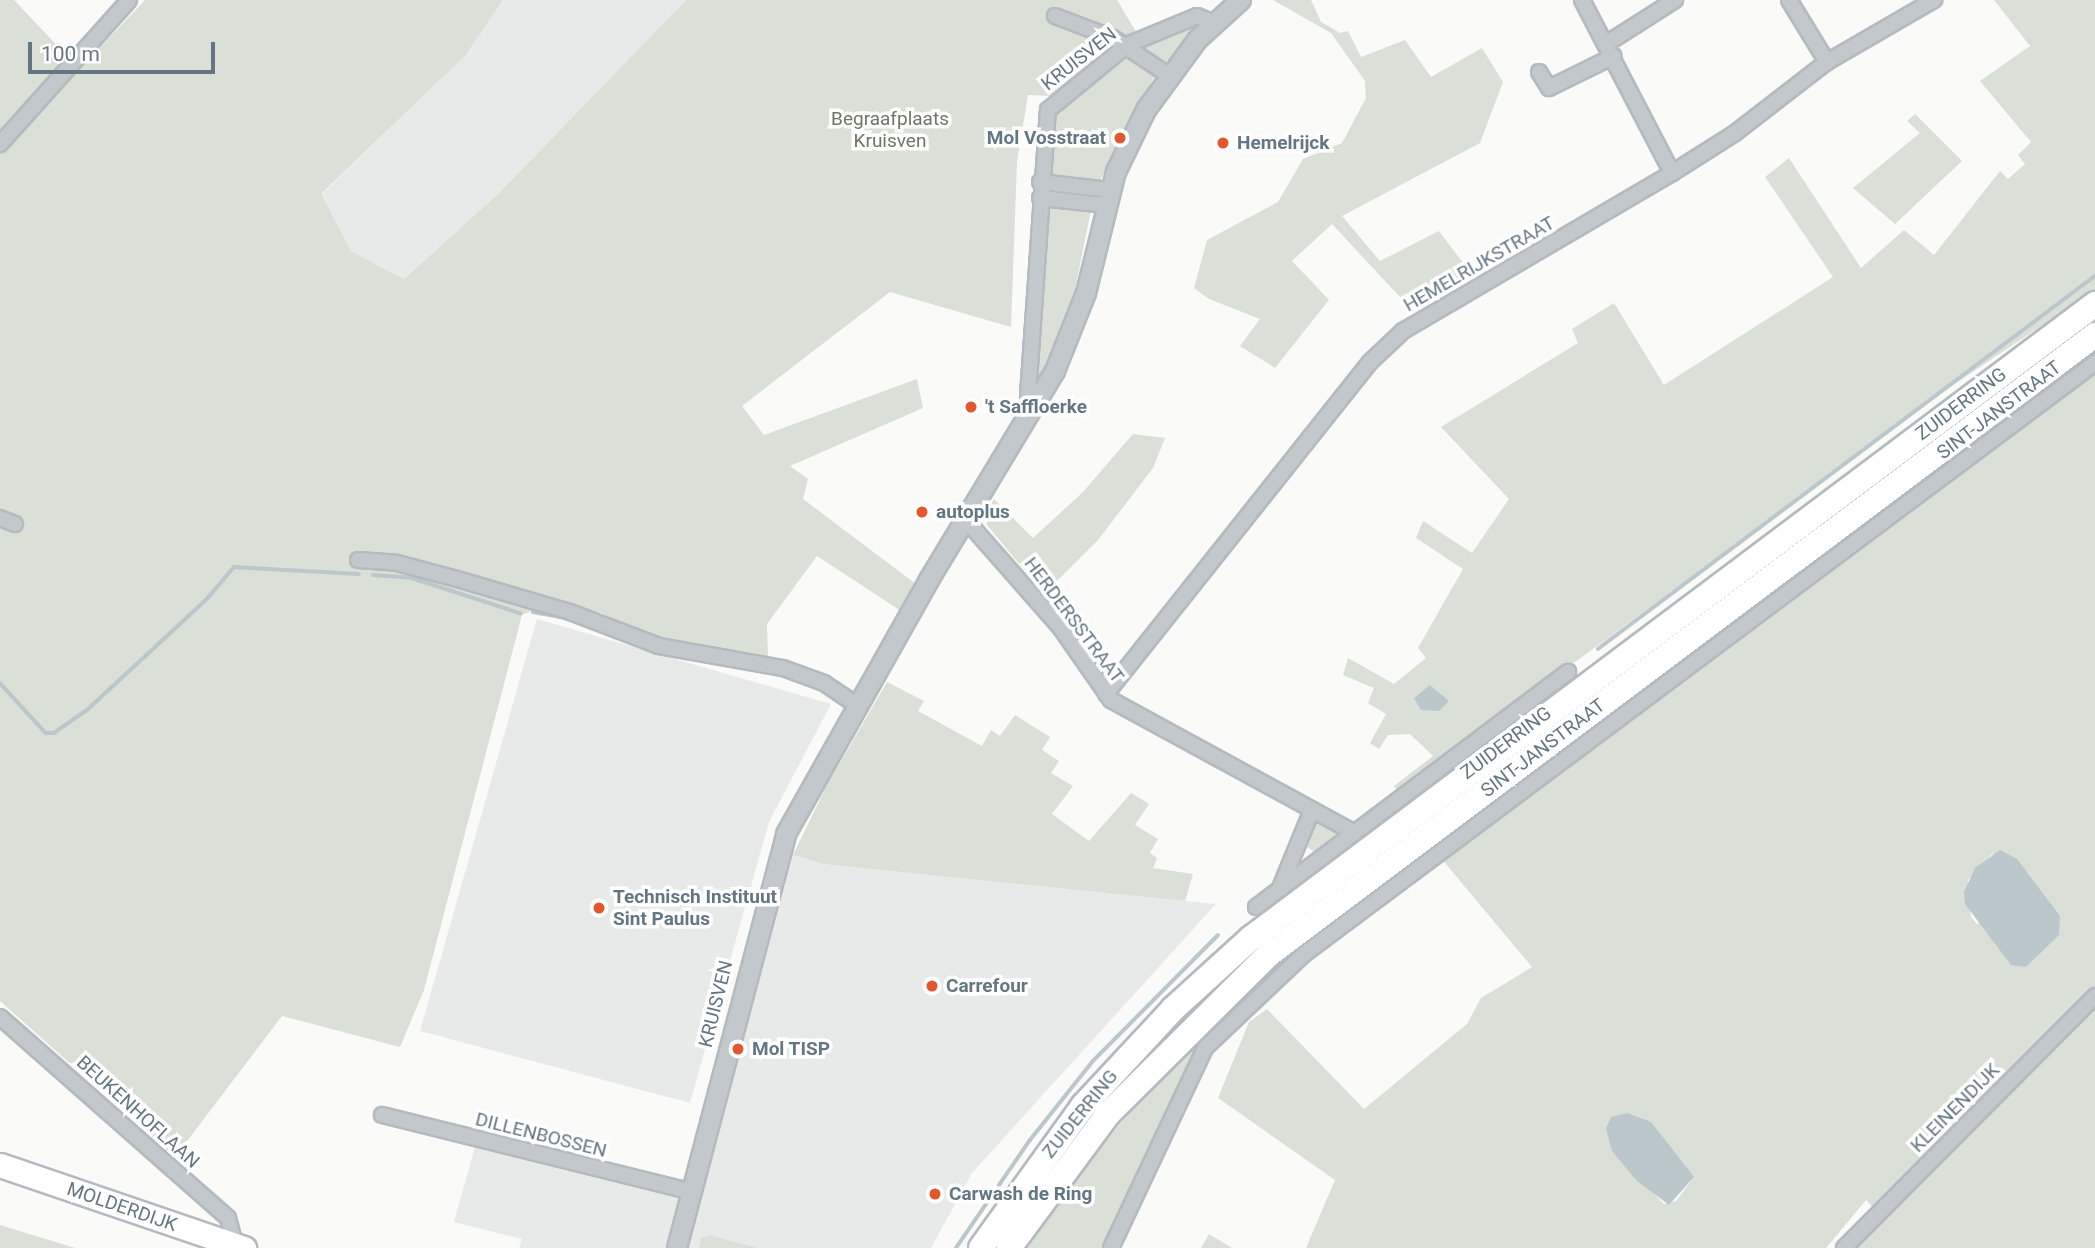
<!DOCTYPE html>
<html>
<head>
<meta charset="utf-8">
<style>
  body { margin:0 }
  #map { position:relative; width:2095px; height:1248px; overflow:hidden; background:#fafaf8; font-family:Roboto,sans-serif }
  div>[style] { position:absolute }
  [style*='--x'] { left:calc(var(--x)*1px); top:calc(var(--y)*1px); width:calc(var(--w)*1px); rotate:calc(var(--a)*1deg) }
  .built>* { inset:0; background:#e8e9e9 }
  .green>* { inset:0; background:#dadfd7 }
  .water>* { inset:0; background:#bbc7cb }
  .stream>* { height:3.5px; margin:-1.75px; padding:0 1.75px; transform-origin:1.75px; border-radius:1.75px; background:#bbc7cb }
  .roads { filter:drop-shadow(2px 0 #b5babe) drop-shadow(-2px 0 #b5babe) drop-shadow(0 2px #b5babe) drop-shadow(0 -2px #b5babe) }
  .minor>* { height:14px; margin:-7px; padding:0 7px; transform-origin:7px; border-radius:7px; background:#c3c8cc }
  .tertiary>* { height:18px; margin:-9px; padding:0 9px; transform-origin:9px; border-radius:9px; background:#c3c8cc }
  .primary>* { height:23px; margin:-11.5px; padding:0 11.5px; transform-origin:11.5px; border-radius:11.5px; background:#fff }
  .trunk>* { height:24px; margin:-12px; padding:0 12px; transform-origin:12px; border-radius:12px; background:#fff }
  .dots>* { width:19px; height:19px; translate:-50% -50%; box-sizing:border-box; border:4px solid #fff; border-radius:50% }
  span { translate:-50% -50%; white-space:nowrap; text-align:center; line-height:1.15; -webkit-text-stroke:7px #fff; paint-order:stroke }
  .street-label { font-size:19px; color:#657683 }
  .park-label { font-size:19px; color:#687a64 }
  .poi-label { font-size:19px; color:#657683; font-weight:700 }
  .right { translate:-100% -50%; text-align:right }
  .left { translate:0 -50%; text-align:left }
  .scale { position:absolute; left:28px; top:42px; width:187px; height:32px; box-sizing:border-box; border:4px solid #657683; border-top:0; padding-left:9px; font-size:21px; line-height:24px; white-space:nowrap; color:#657683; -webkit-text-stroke:5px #fff; paint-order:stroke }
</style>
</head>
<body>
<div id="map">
  <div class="built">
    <i style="clip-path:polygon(503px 0,686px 0,497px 195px,404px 279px,351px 251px,321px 195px,465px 56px)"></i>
    <i style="clip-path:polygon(537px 619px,831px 704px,769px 822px,690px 1103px,420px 1031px)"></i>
    <i style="clip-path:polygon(793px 855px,823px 864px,1216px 904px,972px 1173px,931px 1248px,519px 1248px,522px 1239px,454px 1222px,475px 1147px,700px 1203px)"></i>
  </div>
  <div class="green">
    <i style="clip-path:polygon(0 0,14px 0,68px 57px,0 130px)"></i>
    <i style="clip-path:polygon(145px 0,503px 0,465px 56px,321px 194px,351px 251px,404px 279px,497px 195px,686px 0,1117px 0,1138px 35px,1052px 96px,1028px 95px,1017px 162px,1011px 327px,890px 292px,742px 406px,764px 435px,917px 379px,923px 408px,790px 466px,808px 479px,803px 499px,916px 584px,901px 611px,817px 556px,767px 624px,768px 657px,648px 636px,601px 613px,552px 602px,522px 615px,424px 990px,400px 1047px,282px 1016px,175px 1157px,0 1001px,0 153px)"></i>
    <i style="clip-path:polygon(1273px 0,1311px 0,1321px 22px,1340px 33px,1348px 31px,1361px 57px,1405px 40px,1431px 77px,1482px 48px,1503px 82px,1480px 143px,1342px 216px,1380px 261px,1439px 231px,1473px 276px,1413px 311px,1332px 224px,1292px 261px,1329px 300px,1275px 368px,1240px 346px,1260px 319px,1209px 299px,1194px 288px,1207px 240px,1278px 202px,1303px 159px,1342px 143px,1366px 98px,1365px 81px,1331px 33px)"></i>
    <i style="clip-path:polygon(1994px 0,2095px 0,2095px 290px,1953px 385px,1398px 792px,1394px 786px,1433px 756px,1410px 734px,1388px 735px,1379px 749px,1370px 743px,1386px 714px,1368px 703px,1374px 688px,1343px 675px,1348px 658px,1394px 684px,1426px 658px,1418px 648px,1463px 569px,1416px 538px,1423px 521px,1472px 553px,1509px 499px,1441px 427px,1578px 343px,1572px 329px,1614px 303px,1664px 385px,1833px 277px,1765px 177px,1789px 158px,1861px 268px,1904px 230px,1934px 255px,2000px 171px,2008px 179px,2025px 164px,2018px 155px,2031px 142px,1980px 81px,2030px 46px)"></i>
    <i style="clip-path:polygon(1186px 26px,1193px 26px,1193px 33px,1156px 73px,1100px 181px,1048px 174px,1058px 107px,1142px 47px)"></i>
    <i style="clip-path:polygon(1915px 114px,1962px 161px,1895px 224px,1853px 188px,1920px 133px,1907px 121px)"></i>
    <i style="clip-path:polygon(1045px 205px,1091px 210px,1073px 300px,1050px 366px,1039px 382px,1033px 376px)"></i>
    <i style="clip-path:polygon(evenodd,2095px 371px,2095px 1248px,1857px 1248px,1885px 1220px,1866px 1200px,1826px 1248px,1306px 1248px,1335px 1180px,1218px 1098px,1249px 1022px,1267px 1009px,1364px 1109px,1467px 1024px,1481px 998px,1532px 967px,1440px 857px,2095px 371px,1993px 853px,1978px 925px,1971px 917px,1968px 880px,1993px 853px,2095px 371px,1612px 1151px,1694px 1177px,1676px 1201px,1664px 1204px,1612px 1151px)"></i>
    <i style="clip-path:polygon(1133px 434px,1165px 438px,1153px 468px,1098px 540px,1044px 594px,987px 525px,986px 513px,994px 499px,1033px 538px,1083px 492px)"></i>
    <i style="clip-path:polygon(887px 682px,924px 701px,918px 711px,982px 746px,991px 730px,1000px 736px,1015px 715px,1050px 737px,1042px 750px,1059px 761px,1051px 773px,1073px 786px,1052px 814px,1089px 841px,1131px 793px,1149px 804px,1135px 825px,1158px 839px,1150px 853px,1157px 858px,1153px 868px,1193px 874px,1185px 901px,823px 864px,793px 855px,826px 787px)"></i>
    <i style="clip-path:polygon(1321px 818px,1336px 828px,1337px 840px,1318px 855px,1305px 845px,1313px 821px)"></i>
    <i style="clip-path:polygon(1186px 1044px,1195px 1052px,1103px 1248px,1028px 1248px,1076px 1177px)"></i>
    <i style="clip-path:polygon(0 1225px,75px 1248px,0 1248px)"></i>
    <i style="clip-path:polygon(1209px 1234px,1232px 1248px,1201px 1248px)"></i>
    <i style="clip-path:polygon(709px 1235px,757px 1248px,699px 1248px,701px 1238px)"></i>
  </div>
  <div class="water">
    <i style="clip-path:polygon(1430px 685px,1449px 701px,1439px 711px,1421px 710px,1414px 698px)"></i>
    <i style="clip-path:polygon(2000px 850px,2017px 859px,2060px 916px,2059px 935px,2026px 967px,2011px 965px,1965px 904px,1964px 892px,1975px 868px)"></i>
    <i style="clip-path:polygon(1627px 1113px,1651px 1122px,1694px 1177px,1669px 1205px,1637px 1181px,1612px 1151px,1606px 1128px,1611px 1117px)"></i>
  </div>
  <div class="stream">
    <i style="--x:373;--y:575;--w:39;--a:4"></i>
    <i style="--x:412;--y:578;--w:114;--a:18"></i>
    <i style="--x:533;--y:612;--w:28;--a:10"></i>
    <i style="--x:1598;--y:649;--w:621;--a:-36.89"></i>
    <i style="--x:0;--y:683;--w:68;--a:47.4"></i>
    <i style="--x:46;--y:733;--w:8;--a:0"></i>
    <i style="--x:54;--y:733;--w:39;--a:-35"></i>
    <i style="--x:86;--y:711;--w:165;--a:-42.8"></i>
    <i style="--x:207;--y:599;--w:42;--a:-49.8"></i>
    <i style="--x:234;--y:567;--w:125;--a:3.2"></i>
    <i style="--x:956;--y:1248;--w:131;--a:-55.6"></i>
    <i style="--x:1030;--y:1140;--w:101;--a:-51.4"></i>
    <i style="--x:1093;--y:1061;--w:177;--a:-45.2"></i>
  </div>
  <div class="roads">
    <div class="minor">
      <i style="--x:1582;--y:0;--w:195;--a:62.5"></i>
      <i style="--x:1789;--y:0;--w:73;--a:58.5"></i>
      <i style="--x:1055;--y:16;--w:62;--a:20.8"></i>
      <i style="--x:1113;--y:38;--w:66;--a:33.9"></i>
      <i style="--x:1606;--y:44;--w:82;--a:-32.5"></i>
      <i style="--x:1539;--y:72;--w:19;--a:58"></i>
      <i style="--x:1549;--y:88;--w:72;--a:-26.2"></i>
      <i style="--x:0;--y:144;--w:193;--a:-48.1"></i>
      <i style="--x:1040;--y:182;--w:70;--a:6.5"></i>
      <i style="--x:1040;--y:198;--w:65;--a:6.1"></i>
      <i style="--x:1034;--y:409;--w:15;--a:-113"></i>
      <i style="--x:1028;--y:395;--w:286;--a:-86"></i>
      <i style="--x:1048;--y:110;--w:102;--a:-39.4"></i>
      <i style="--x:1127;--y:45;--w:76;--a:-22.5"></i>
      <i style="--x:1197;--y:16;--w:18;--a:22"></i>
      <i style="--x:0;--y:518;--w:16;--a:22"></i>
      <i style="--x:965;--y:519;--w:144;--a:48.7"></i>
      <i style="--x:1060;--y:627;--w:89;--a:55.1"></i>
      <i style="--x:1111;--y:700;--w:276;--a:28.6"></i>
      <i style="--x:358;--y:560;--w:39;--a:4"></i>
      <i style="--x:397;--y:563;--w:69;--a:15"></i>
      <i style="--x:464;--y:581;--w:110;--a:16.3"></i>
      <i style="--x:570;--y:612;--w:95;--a:20.9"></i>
      <i style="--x:659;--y:646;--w:126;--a:10.1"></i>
      <i style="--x:783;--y:668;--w:44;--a:20.1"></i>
      <i style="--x:824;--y:683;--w:40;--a:34"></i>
      <i style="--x:1106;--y:694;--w:424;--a:-51.5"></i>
      <i style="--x:1370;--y:362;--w:45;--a:-43.2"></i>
      <i style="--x:1403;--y:331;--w:312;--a:-30.4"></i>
      <i style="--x:1672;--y:173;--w:75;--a:-32.4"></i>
      <i style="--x:1735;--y:133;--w:116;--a:-37.7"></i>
      <i style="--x:1827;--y:62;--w:124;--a:-30.1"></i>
      <i style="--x:1280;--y:888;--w:84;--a:-67.7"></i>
      <i style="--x:1256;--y:907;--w:391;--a:-37"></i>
      <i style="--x:0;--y:1017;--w:304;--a:41.4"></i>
      <i style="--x:228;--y:1218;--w:28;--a:75"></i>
      <i style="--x:382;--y:1115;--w:317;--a:13.9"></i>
      <i style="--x:1111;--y:1248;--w:221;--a:-64.8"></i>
      <i style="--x:1205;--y:1048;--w:135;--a:-43.5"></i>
      <i style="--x:1303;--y:955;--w:989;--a:-36.78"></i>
      <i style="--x:1844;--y:1248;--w:356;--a:-45.1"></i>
    </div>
    <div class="tertiary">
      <i style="--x:677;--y:1248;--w:428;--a:-75.2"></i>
      <i style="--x:786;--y:834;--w:291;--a:-60.6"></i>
      <i style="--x:929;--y:580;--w:244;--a:-58.9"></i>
      <i style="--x:1055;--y:371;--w:84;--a:-68.3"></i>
      <i style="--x:1086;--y:293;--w:125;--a:-76.1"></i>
      <i style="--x:1116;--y:172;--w:69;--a:-64.2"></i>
      <i style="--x:1146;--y:110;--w:88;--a:-53.8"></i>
      <i style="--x:1198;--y:39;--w:58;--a:-42.2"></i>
    </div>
    <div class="primary">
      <i style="--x:0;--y:1165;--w:258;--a:18.8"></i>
    </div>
    <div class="trunk">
      <i style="--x:981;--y:1248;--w:175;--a:-54.3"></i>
      <i style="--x:1083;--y:1106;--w:132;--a:-47.1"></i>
      <i style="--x:1173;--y:1009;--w:105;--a:-42.3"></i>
      <i style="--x:1251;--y:938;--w:1056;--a:-36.91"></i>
      <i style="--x:1009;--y:1248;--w:168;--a:-53.5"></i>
      <i style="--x:1109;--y:1113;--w:224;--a:-44.8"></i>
      <i style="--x:1268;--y:955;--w:1034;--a:-36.86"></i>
    </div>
  </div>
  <div class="dots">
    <i style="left:1120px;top:138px;background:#e4572e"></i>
    <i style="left:1223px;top:143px;background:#e4572e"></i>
    <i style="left:971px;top:407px;background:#e4572e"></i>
    <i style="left:922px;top:512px;background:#e4572e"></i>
    <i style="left:599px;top:908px;background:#e4572e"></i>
    <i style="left:932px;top:986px;background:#e4572e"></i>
    <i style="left:738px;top:1049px;background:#e4572e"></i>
    <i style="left:935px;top:1194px;background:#e4572e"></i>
  </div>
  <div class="street-label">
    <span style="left:1079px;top:59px;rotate:-38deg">KRUISVEN</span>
    <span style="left:1479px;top:264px;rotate:-30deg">HEMELRIJKSTRAAT</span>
    <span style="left:1961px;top:404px;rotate:-37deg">ZUIDERRING</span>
    <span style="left:1999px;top:410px;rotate:-37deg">SINT-JANSTRAAT</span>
    <span style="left:1074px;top:620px;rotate:53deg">HERDERSSTRAAT</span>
    <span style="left:1506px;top:743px;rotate:-37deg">ZUIDERRING</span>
    <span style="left:1543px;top:748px;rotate:-37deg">SINT-JANSTRAAT</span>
    <span style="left:716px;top:1004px;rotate:-76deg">KRUISVEN</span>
    <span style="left:1955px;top:1108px;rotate:-45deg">KLEINENDIJK</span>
    <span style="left:138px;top:1112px;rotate:42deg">BEUKENHOFLAAN</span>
    <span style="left:1080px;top:1114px;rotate:-51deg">ZUIDERRING</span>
    <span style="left:541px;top:1135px;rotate:14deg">DILLENBOSSEN</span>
    <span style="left:122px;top:1207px;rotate:19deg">MOLDERDIJK</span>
  </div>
  <div class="park-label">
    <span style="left:890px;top:130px">Begraafplaats<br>Kruisven</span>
  </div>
  <div class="poi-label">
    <span class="right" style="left:1106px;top:138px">Mol Vosstraat</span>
    <span class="left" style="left:1237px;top:143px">Hemelrijck</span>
    <span class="left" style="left:985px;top:407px">'t Saffloerke</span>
    <span class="left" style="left:936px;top:512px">autoplus</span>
    <span class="left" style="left:613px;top:908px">Technisch Instituut<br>Sint Paulus</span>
    <span class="left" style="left:946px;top:986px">Carrefour</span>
    <span class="left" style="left:752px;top:1049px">Mol TISP</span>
    <span class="left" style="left:949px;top:1194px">Carwash de Ring</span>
  </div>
  <div class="scale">100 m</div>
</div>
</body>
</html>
